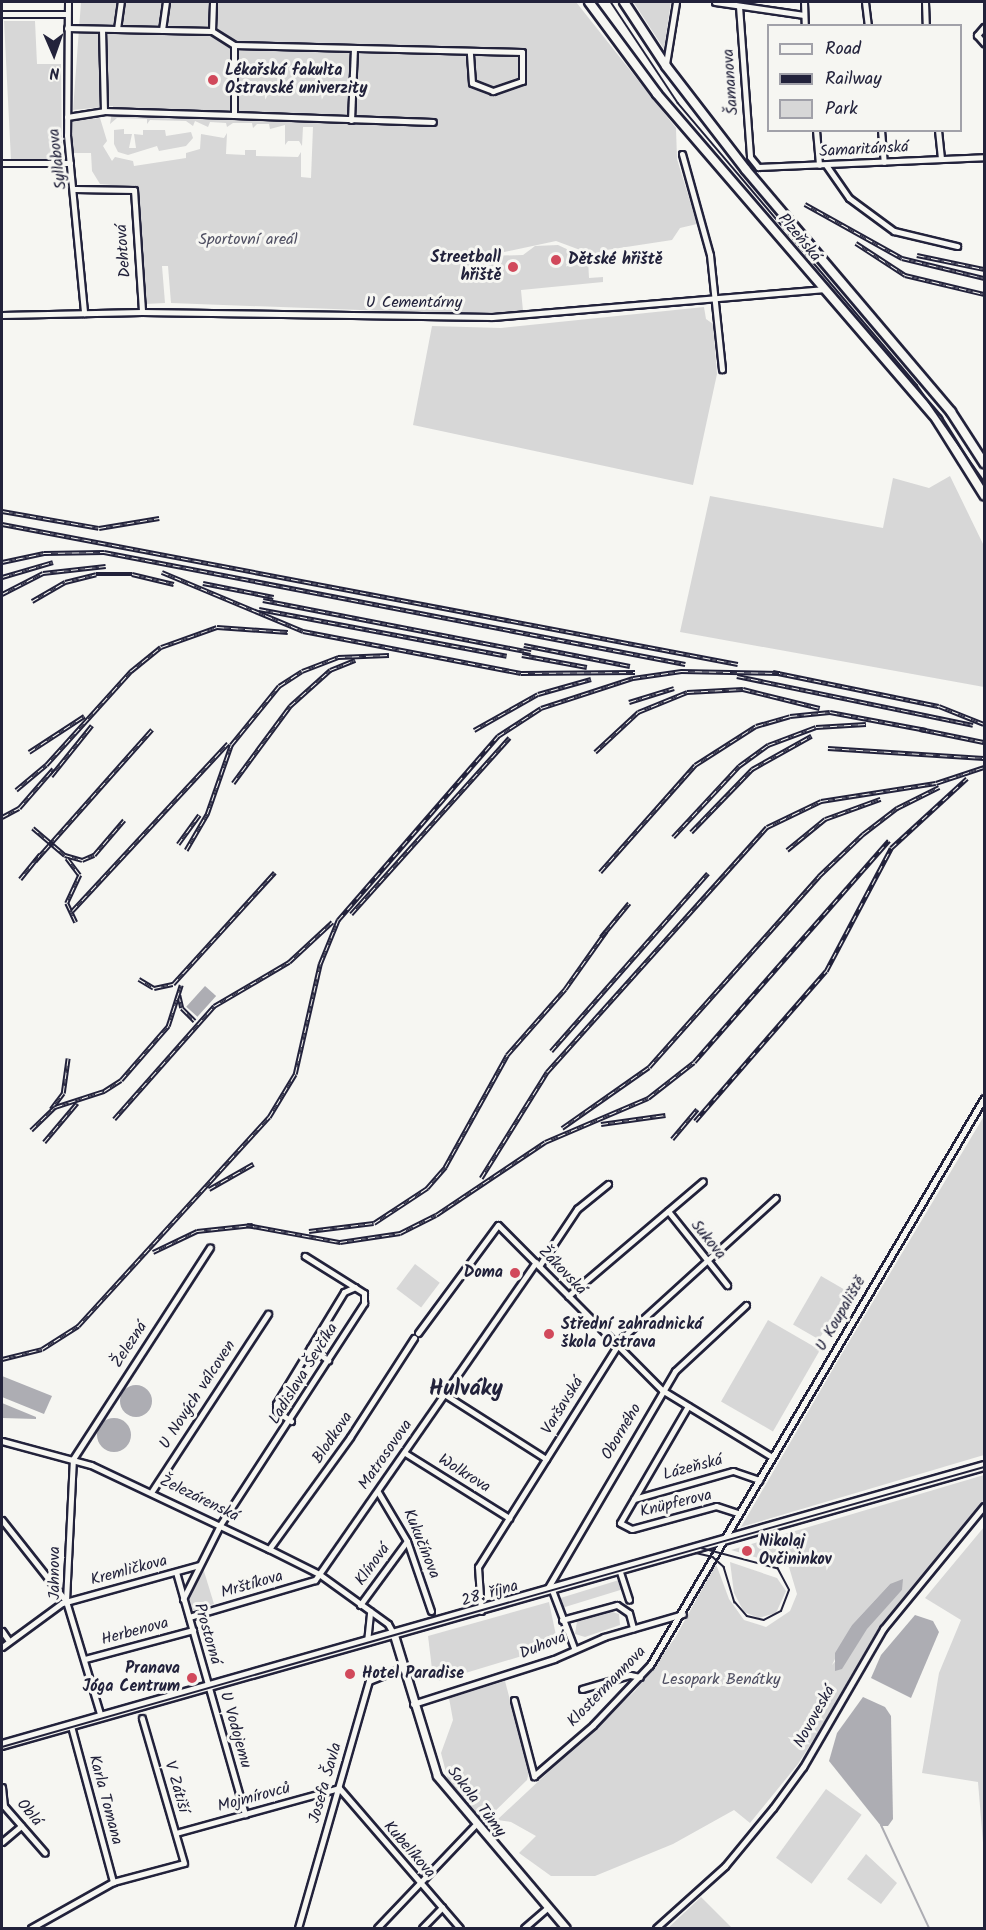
<!DOCTYPE html>
<html>
<head>
<meta charset="utf-8">
<style>
  body { margin:0 }
  #map { position:relative; width:986px; height:1930px; overflow:hidden; background:#f6f6f2; font-family:Kalam,sans-serif }
  div>[style] { position:absolute }
  [style*='--x'] { left:calc(var(--x)*1px); top:calc(var(--y)*1px); width:calc(var(--w)*1px); rotate:calc(var(--a)*1deg) }
  .green>* { inset:0; background:#d7d7d7; transform-origin:0 0 }
  .water>* { inset:0; background:#adadb3; transform-origin:0 0 }
  .round { border-radius:50% }
  .stream>* { height:2px; margin:-1px; padding:0 1px; transform-origin:1px; border-radius:1px; background:#adadb3 }
  .roads { filter:drop-shadow(2px 0 #22223b) drop-shadow(-2px 0 #22223b) drop-shadow(0 2px #22223b) drop-shadow(0 -2px #22223b) }
  .minor>* { height:5px; margin:-2.5px; padding:0 2.5px; transform-origin:2.5px; border-radius:2.5px; background:#f6f6f2 }
  .tertiary>* { height:7px; margin:-3.5px; padding:0 3.5px; transform-origin:3.5px; border-radius:3.5px; background:#f6f6f2 }
  .secondary>* { height:8px; margin:-4px; padding:0 4px; transform-origin:4px; border-radius:4px; background:#f6f6f2 }
  .tram>* { height:1.5px; margin:-0.75px; padding:0 0.75px; transform-origin:0.75px; border-radius:0.75px; background:#22223b }
  .rail>* { height:4.5px; margin-top:-2.25px; transform-origin:0; background:repeating-linear-gradient(90deg,#f6f6f2 0 7px,#22223b 0 14px); box-sizing:border-box; border-block:2px solid #22223b }
  .dots>* { width:16px; height:16px; translate:-50% -50%; box-sizing:border-box; border:3px solid #f6f6f2; border-radius:50% }
  span { translate:-50% -50%; white-space:nowrap; text-align:center; line-height:1.15; -webkit-text-stroke:6px #f6f6f2; paint-order:stroke }
  .poi-label { font-size:16px; color:#22223b; font-weight:700 }
  .left { translate:0 -50%; text-align:left }
  .right { translate:-100% -50%; text-align:right }
  .street-label { font-size:16px; color:#22223b }
  .park-label { font-size:16px; color:#4f4f62 }
  .district-label { font-size:22px; color:#22223b; font-weight:700 }
  .frame { position:absolute; inset:0; border:3px solid #22223b; pointer-events:none }
  .legend { position:absolute; left:767px; top:24px; width:195px; height:108px; box-sizing:border-box; background:#f6f6f2; border:2px solid #a1a1a9; margin:0; padding:8px 10px; list-style:none; font-size:18px; color:#22223b }
  .legend li { display:flex; align-items:center; gap:12px; height:30px }
  .legend b { width:30px; border:2px solid #a1a1a9 }
  .north { position:absolute; left:24px; top:24px; width:60px; height:60px; -webkit-text-stroke:4px #f6f6f2; paint-order:stroke; rotate:178deg; font-size:16px; font-weight:700; line-height:24px; text-align:center; color:#22223b }
  .north::after { content:''; display:block; margin:auto; width:21px; height:27px; background:#22223b; clip-path:polygon(50% 0,100% 100%,50% 72%,0 100%) }
</style>
</head>
<body>
<div id="map">
  <div class="green">
    <i style="clip-path:polygon(81px 2px,576px 2px,676px 128px,677px 159px,697px 224px,680px 228px,672px 240px,600px 251px,599px 257px,556px 241px,486px 256px,523px 255px,535px 246px,558px 245px,588px 259px,589px 278px,603px 277px,603px 282px,521px 290px,523px 311px,493px 315px,171px 303px,168px 266px,162px 266px,165px 303px,145px 304px,136px 187px,100px 184px,92px 171px,91px 153px,73px 153px,73px 121px,100px 118px,107px 141px,103px 146px,112px 161px,115px 157px,133px 161px,134px 166px,186px 158px,186px 153px,200px 149px,201px 134px,224px 138px,227px 133px,226px 154px,245px 155px,245px 150px,256px 150px,256px 156px,298px 157px,301px 152px,301px 177px,311px 178px,313px 127px,303px 127px,302px 146px,299px 141px,288px 141px,285px 145px,285px 125px,270px 129px,269px 124px,257px 124px,253px 128px,252px 123px,233px 123px,227px 127px,226px 123px,210px 122px,208px 127px,195px 121px,193px 126px,186px 121px,150px 120px,147px 124px,147px 119px,117px 118px,110px 124px,113px 106px,73px 110px)"></i>
    <i style="clip-path:polygon(633px 2px,671px 2px,664px 49px,634px 3px)"></i>
    <i style="clip-path:polygon(4px 21px,35px 21px,37px 64px,61px 64px,62px 159px,11px 160px)"></i>
    <i style="clip-path:polygon(124px 129px,124px 134px,132px 134px,129px 148px,136px 148px,134px 134px,143px 135px,143px 130px,165px 130px,166px 136px,191px 132px,193px 138px,186px 146px,159px 151px,157px 146px,128px 155px,118px 152px,114px 144px,114px 130px)"></i>
    <i style="clip-path:polygon(704px 307px,706px 319px,713px 324px,717px 374px,693px 485px,413px 425px,432px 326px,501px 328px)"></i>
    <i style="clip-path:polygon(950px 476px,984px 546px,984px 687px,680px 632px,710px 496px,883px 528px,893px 478px,929px 488px)"></i>
    <i style="clip-path:polygon(984px 1116px,984px 1455px,741px 1527px,837px 1362px)"></i>
    <i style="left:415px;top:1264px;width:31px;height:31px;rotate:37deg"></i>
    <i style="left:821px;top:1276px;width:30px;height:56px;rotate:30deg"></i>
    <i style="left:768px;top:1320px;width:60px;height:94px;rotate:30deg"></i>
    <i style="clip-path:polygon(evenodd,984px 1475px,984px 1507px,884px 1628px,798px 1764px,750px 1823px,734px 1810px,673px 1844px,595px 1876px,551px 1876px,519px 1853px,536px 1836px,511px 1822px,497px 1820px,635px 1691px,675px 1638px,716px 1564px,729px 1599px,744px 1620px,766px 1627px,790px 1611px,797px 1594px,789px 1567px,731px 1550px,984px 1475px,890px 1584px,902px 1590px,832px 1665px,852px 1625px,890px 1584px)"></i>
    <i style="clip-path:polygon(984px 1527px,984px 1855px,978px 1782px,922px 1773px,939px 1673px,961px 1620px,925px 1598px)"></i>
    <i style="clip-path:polygon(730px 1562px,777px 1578px,786px 1591px,776px 1613px,759px 1618px,744px 1612px,734px 1593px)"></i>
    <i style="clip-path:polygon(203px 1568px,214px 1604px,190px 1611px,187px 1600px)"></i>
    <i style="left:619px;top:1580px;width:10px;height:62px;rotate:73deg"></i>
    <i style="clip-path:polygon(549px 1602px,558px 1645px,439px 1681px,432px 1669px,428px 1636px)"></i>
    <i style="clip-path:polygon(609px 1611px,619px 1614px,620px 1625px,585px 1637px,575px 1634px,577px 1621px)"></i>
    <i style="clip-path:polygon(505px 1681px,529px 1772px,527px 1780px,486px 1820px,480px 1821px,448px 1780px,441px 1753px,453px 1720px,449px 1698px)"></i>
    <i style="left:826px;top:1789px;width:44px;height:85px;rotate:36deg"></i>
    <i style="clip-path:polygon(866px 1854px,897px 1883px,881px 1904px,847px 1879px)"></i>
    <i style="clip-path:polygon(701px 1897px,732px 1928px,668px 1928px)"></i>
  </div>
  <div class="water">
    <i style="left:205px;top:986px;width:15px;height:28px;rotate:42deg"></i>
    <i style="clip-path:polygon(2px 1376px,52px 1396px,44px 1414px,2px 1397px)"></i>
    <i class="round" style="left:120px;top:1385px;width:32px;height:32px"></i>
    <i style="clip-path:polygon(2px 1403px,36px 1417px,36px 1419px,2px 1418px)"></i>
    <i class="round" style="left:97px;top:1418px;width:34px;height:34px"></i>
    <i style="clip-path:polygon(903px 1579px,902px 1590px,867px 1629px,842px 1669px,835px 1671px,835px 1653px,852px 1625px,890px 1584px)"></i>
    <i style="clip-path:polygon(915px 1615px,933px 1621px,939px 1632px,911px 1698px,871px 1678px,881px 1655px)"></i>
    <i style="clip-path:polygon(863px 1697px,885px 1707px,891px 1716px,893px 1819px,888px 1826px,881px 1826px,829px 1761px,837px 1733px)"></i>
  </div>
  <div class="stream">
    <i style="--x:881;--y:1825;--w:114;--a:65"></i>
  </div>
  <div class="roads">
    <div class="minor">
      <i style="--x:68;--y:2;--w:133;--a:90.4"></i>
      <i style="--x:67;--y:135;--w:179;--a:84.5"></i>
      <i style="--x:715;--y:2;--w:90;--a:8.3"></i>
      <i style="--x:804;--y:2;--w:24;--a:88"></i>
      <i style="--x:865;--y:2;--w:24;--a:83"></i>
      <i style="--x:925;--y:2;--w:24;--a:88"></i>
      <i style="--x:739;--y:6;--w:151;--a:85.8"></i>
      <i style="--x:750;--y:157;--w:13;--a:51"></i>
      <i style="--x:758;--y:167;--w:226;--a:-2.5"></i>
      <i style="--x:2;--y:14;--w:64;--a:0"></i>
      <i style="--x:984;--y:27;--w:11;--a:131"></i>
      <i style="--x:977;--y:35;--w:11;--a:49"></i>
      <i style="--x:67;--y:28;--w:145;--a:1.2"></i>
      <i style="--x:212;--y:31;--w:26;--a:32"></i>
      <i style="--x:234;--y:45;--w:288;--a:1.4"></i>
      <i style="--x:522;--y:52;--w:29;--a:90"></i>
      <i style="--x:522;--y:81;--w:31;--a:161"></i>
      <i style="--x:493;--y:91;--w:22;--a:-159"></i>
      <i style="--x:472;--y:83;--w:32;--a:-94"></i>
      <i style="--x:102;--y:29;--w:82;--a:88.6"></i>
      <i style="--x:117;--y:29;--w:27;--a:-82"></i>
      <i style="--x:162;--y:30;--w:28;--a:-82"></i>
      <i style="--x:212;--y:31;--w:29;--a:-88"></i>
      <i style="--x:234;--y:45;--w:70;--a:90"></i>
      <i style="--x:234;--y:115;--w:199;--a:2"></i>
      <i style="--x:666;--y:64;--w:63;--a:-80.8"></i>
      <i style="--x:67;--y:117;--w:37;--a:-9"></i>
      <i style="--x:104;--y:111;--w:130;--a:1.8"></i>
      <i style="--x:351;--y:120;--w:72;--a:-87.6"></i>
      <i style="--x:816;--y:130;--w:35;--a:85"></i>
      <i style="--x:881;--y:130;--w:32;--a:85"></i>
      <i style="--x:938;--y:130;--w:29;--a:84"></i>
      <i style="--x:682;--y:154;--w:105;--a:74.5"></i>
      <i style="--x:710;--y:255;--w:115;--a:84"></i>
      <i style="--x:2;--y:163;--w:68;--a:0"></i>
      <i style="--x:826;--y:165;--w:40;--a:55.1"></i>
      <i style="--x:849;--y:198;--w:56;--a:36.3"></i>
      <i style="--x:894;--y:231;--w:65;--a:13.4"></i>
      <i style="--x:75;--y:189;--w:59;--a:1"></i>
      <i style="--x:134;--y:190;--w:122;--a:86.2"></i>
      <i style="--x:2;--y:315;--w:140;--a:-1.2"></i>
      <i style="--x:142;--y:312;--w:350;--a:0.8"></i>
      <i style="--x:492;--y:317;--w:332;--a:-4.8"></i>
      <i style="--x:668;--y:1211;--w:95;--a:51.4"></i>
      <i style="--x:539;--y:1266;--w:69;--a:-56.3"></i>
      <i style="--x:577;--y:1209;--w:40;--a:-39"></i>
      <i style="--x:568;--y:1296;--w:177;--a:-40.4"></i>
      <i style="--x:418;--y:1333;--w:134;--a:-53.5"></i>
      <i style="--x:498;--y:1225;--w:233;--a:45.2"></i>
      <i style="--x:662;--y:1390;--w:129;--a:31.3"></i>
      <i style="--x:310;--y:1348;--w:22;--a:34"></i>
      <i style="--x:444;--y:1394;--w:121;--a:32.5"></i>
      <i style="--x:688;--y:1406;--w:135;--a:120.2"></i>
      <i style="--x:620;--y:1523;--w:13;--a:27"></i>
      <i style="--x:632;--y:1529;--w:87;--a:-15.3"></i>
      <i style="--x:716;--y:1506;--w:23;--a:18"></i>
      <i style="--x:291;--y:1421;--w:18;--a:-146"></i>
      <i style="--x:276;--y:1411;--w:7;--a:-90"></i>
      <i style="--x:276;--y:1404;--w:131;--a:-58.7"></i>
      <i style="--x:344;--y:1292;--w:12;--a:-24"></i>
      <i style="--x:2;--y:1441;--w:92;--a:15.1"></i>
      <i style="--x:91;--y:1465;--w:197;--a:25.3"></i>
      <i style="--x:269;--y:1549;--w:56;--a:26.6"></i>
      <i style="--x:319;--y:1574;--w:85;--a:35.9"></i>
      <i style="--x:388;--y:1624;--w:13;--a:61"></i>
      <i style="--x:405;--y:1453;--w:123;--a:32"></i>
      <i style="--x:152;--y:1491;--w:212;--a:-56.8"></i>
      <i style="--x:378;--y:1492;--w:57;--a:59.4"></i>
      <i style="--x:407;--y:1541;--w:74;--a:71.1"></i>
      <i style="--x:634;--y:1499;--w:103;--a:-15.8"></i>
      <i style="--x:733;--y:1471;--w:28;--a:19"></i>
      <i style="--x:2;--y:1520;--w:103;--a:51.7"></i>
      <i style="--x:269;--y:1549;--w:138;--a:-54.1"></i>
      <i style="--x:350;--y:1437;--w:118;--a:-57.1"></i>
      <i style="--x:176;--y:1572;--w:252;--a:74.1"></i>
      <i style="--x:620;--y:1572;--w:29;--a:72"></i>
      <i style="--x:552;--y:1590;--w:62;--a:69.2"></i>
      <i style="--x:546;--y:1591;--w:255;--a:-59.6"></i>
      <i style="--x:675;--y:1371;--w:97;--a:-42.9"></i>
      <i style="--x:183;--y:1599;--w:83;--a:-63.4"></i>
      <i style="--x:220;--y:1525;--w:265;--a:-57"></i>
      <i style="--x:364;--y:1303;--w:10;--a:-90"></i>
      <i style="--x:364;--y:1293;--w:70;--a:-147.9"></i>
      <i style="--x:360;--y:1605;--w:79;--a:-53.7"></i>
      <i style="--x:481;--y:1611;--w:44;--a:-93.9"></i>
      <i style="--x:478;--y:1567;--w:271;--a:-57.8"></i>
      <i style="--x:622;--y:1338;--w:208;--a:-42.3"></i>
      <i style="--x:189;--y:1617;--w:131;--a:-16.4"></i>
      <i style="--x:315;--y:1580;--w:387;--a:-55.2"></i>
      <i style="--x:562;--y:1620;--w:57;--a:-15.3"></i>
      <i style="--x:617;--y:1605;--w:14;--a:34"></i>
      <i style="--x:629;--y:1613;--w:16;--a:75"></i>
      <i style="--x:2;--y:1631;--w:12;--a:55"></i>
      <i style="--x:367;--y:1642;--w:31;--a:-84"></i>
      <i style="--x:2;--y:1647;--w:74;--a:-36.3"></i>
      <i style="--x:62;--y:1603;--w:142;--a:-15.5"></i>
      <i style="--x:85;--y:1659;--w:112;--a:-15"></i>
      <i style="--x:582;--y:1689;--w:50;--a:-16.3"></i>
      <i style="--x:630;--y:1675;--w:10;--a:11"></i>
      <i style="--x:514;--y:1700;--w:79;--a:75.3"></i>
      <i style="--x:534;--y:1776;--w:78;--a:-40.8"></i>
      <i style="--x:593;--y:1725;--w:83;--a:-46.5"></i>
      <i style="--x:650;--y:1665;--w:658;--a:-59.5"></i>
      <i style="--x:413;--y:1704;--w:148;--a:-17.7"></i>
      <i style="--x:554;--y:1659;--w:55;--a:-23.7"></i>
      <i style="--x:604;--y:1637;--w:82;--a:-16.2"></i>
      <i style="--x:101;--y:1717;--w:121;--a:-106.8"></i>
      <i style="--x:66;--y:1601;--w:142;--a:-87.2"></i>
      <i style="--x:73;--y:1459;--w:252;--a:-57.1"></i>
      <i style="--x:71;--y:1726;--w:162;--a:74.9"></i>
      <i style="--x:2;--y:1787;--w:19;--a:84"></i>
      <i style="--x:4;--y:1806;--w:62;--a:48.9"></i>
      <i style="--x:176;--y:1833;--w:169;--a:-15.4"></i>
      <i style="--x:339;--y:1788;--w:185;--a:49.2"></i>
      <i style="--x:2;--y:1842;--w:25;--a:-40"></i>
      <i style="--x:31;--y:1928;--w:94;--a:-29.3"></i>
      <i style="--x:113;--y:1882;--w:73;--a:-15"></i>
      <i style="--x:184;--y:1863;--w:151;--a:-106.2"></i>
      <i style="--x:298;--y:1928;--w:257;--a:-74"></i>
      <i style="--x:369;--y:1681;--w:37;--a:-22"></i>
      <i style="--x:377;--y:1928;--w:141;--a:-46.4"></i>
      <i style="--x:422;--y:1928;--w:29;--a:-46"></i>
      <i style="--x:524;--y:1928;--w:30;--a:-41"></i>
      <i style="--x:656;--y:1928;--w:93;--a:-41.9"></i>
      <i style="--x:725;--y:1866;--w:75;--a:-50.4"></i>
      <i style="--x:773;--y:1808;--w:51;--a:-53.8"></i>
      <i style="--x:803;--y:1767;--w:160;--a:-59.9"></i>
      <i style="--x:883;--y:1629;--w:159;--a:-50.6"></i>
    </div>
    <div class="tertiary">
      <i style="--x:394;--y:1635;--w:147;--a:73"></i>
      <i style="--x:437;--y:1776;--w:199;--a:49.7"></i>
    </div>
    <div class="secondary">
      <i style="--x:589;--y:2;--w:114;--a:53.5"></i>
      <i style="--x:657;--y:94;--w:430;--a:49.3"></i>
      <i style="--x:937;--y:420;--w:89;--a:57.9"></i>
      <i style="--x:624;--y:2;--w:77;--a:56.7"></i>
      <i style="--x:666;--y:66;--w:131;--a:52.4"></i>
      <i style="--x:746;--y:170;--w:317;--a:49.7"></i>
      <i style="--x:951;--y:412;--w:61;--a:57.1"></i>
      <i style="--x:2;--y:1745;--w:1021;--a:-15.86"></i>
    </div>
  </div>
  <div class="tram">
    <i style="--x:611;--y:2;--w:121;--a:56.4"></i>
    <i style="--x:678;--y:103;--w:370;--a:49.7"></i>
    <i style="--x:917;--y:385;--w:117;--a:55.1"></i>
    <i style="--x:696;--y:1553;--w:17;--a:13"></i>
    <i style="--x:713;--y:1557;--w:15;--a:42"></i>
    <i style="--x:724;--y:1567;--w:37;--a:73"></i>
    <i style="--x:735;--y:1602;--w:18;--a:49"></i>
    <i style="--x:747;--y:1616;--w:17;--a:13"></i>
    <i style="--x:764;--y:1620;--w:19;--a:-28"></i>
    <i style="--x:781;--y:1611;--w:22;--a:-69"></i>
    <i style="--x:789;--y:1590;--w:24;--a:-118"></i>
    <i style="--x:778;--y:1569;--w:78;--a:-165.1"></i>
    <i style="--x:2;--y:1747;--w:1021;--a:-15.91"></i>
  </div>
  <div class="rail">
    <i style="--x:805;--y:204;--w:111;--a:29.1"></i>
    <i style="--x:902;--y:258;--w:84;--a:13.7"></i>
    <i style="--x:856;--y:243;--w:59;--a:33.1"></i>
    <i style="--x:905;--y:275;--w:81;--a:13.5"></i>
    <i style="--x:917;--y:255;--w:68;--a:11.8"></i>
    <i style="--x:2;--y:511;--w:98;--a:9.9"></i>
    <i style="--x:99;--y:528;--w:61;--a:-9.5"></i>
    <i style="--x:2;--y:524;--w:749;--a:10.77"></i>
    <i style="--x:2;--y:562;--w:43;--a:-12.1"></i>
    <i style="--x:44;--y:553;--w:60;--a:-1"></i>
    <i style="--x:104;--y:552;--w:592;--a:10.91"></i>
    <i style="--x:162;--y:572;--w:153;--a:22.7"></i>
    <i style="--x:303;--y:631;--w:222;--a:10.9"></i>
    <i style="--x:521;--y:673;--w:114;--a:-0.5"></i>
    <i style="--x:2;--y:577;--w:53;--a:-16.4"></i>
    <i style="--x:203;--y:583;--w:72;--a:11.2"></i>
    <i style="--x:2;--y:594;--w:46;--a:-27.1"></i>
    <i style="--x:43;--y:573;--w:63;--a:-6.3"></i>
    <i style="--x:263;--y:600;--w:273;--a:11"></i>
    <i style="--x:32;--y:601;--w:38;--a:-30"></i>
    <i style="--x:65;--y:582;--w:32;--a:-14"></i>
    <i style="--x:96;--y:574;--w:36;--a:0"></i>
    <i style="--x:132;--y:574;--w:43;--a:13.4"></i>
    <i style="--x:259;--y:609;--w:252;--a:10.7"></i>
    <i style="--x:524;--y:645;--w:108;--a:11.2"></i>
    <i style="--x:522;--y:655;--w:66;--a:10.5"></i>
    <i style="--x:773;--y:672;--w:169;--a:11.6"></i>
    <i style="--x:939;--y:706;--w:48;--a:21.8"></i>
    <i style="--x:737;--y:676;--w:241;--a:11.7"></i>
    <i style="--x:629;--y:702;--w:47;--a:-17.3"></i>
    <i style="--x:920;--y:729;--w:65;--a:11.5"></i>
    <i style="--x:474;--y:730;--w:73;--a:-29.4"></i>
    <i style="--x:538;--y:694;--w:55;--a:-15.8"></i>
    <i style="--x:828;--y:748;--w:156;--a:3.7"></i>
    <i style="--x:29;--y:752;--w:66;--a:-33.2"></i>
    <i style="--x:595;--y:752;--w:59;--a:-42.9"></i>
    <i style="--x:638;--y:712;--w:53;--a:-22.2"></i>
    <i style="--x:687;--y:692;--w:56;--a:-3.1"></i>
    <i style="--x:743;--y:689;--w:79;--a:13.9"></i>
    <i style="--x:51;--y:776;--w:65;--a:-51.2"></i>
    <i style="--x:233;--y:783;--w:96;--a:-53.5"></i>
    <i style="--x:290;--y:706;--w:54;--a:-42"></i>
    <i style="--x:330;--y:670;--w:27;--a:-22"></i>
    <i style="--x:16;--y:790;--w:39;--a:-40"></i>
    <i style="--x:46;--y:765;--w:127;--a:-47.9"></i>
    <i style="--x:131;--y:671;--w:38;--a:-39"></i>
    <i style="--x:161;--y:647;--w:59;--a:-19.7"></i>
    <i style="--x:217;--y:627;--w:71;--a:4"></i>
    <i style="--x:2;--y:817;--w:19;--a:-28"></i>
    <i style="--x:19;--y:808;--w:52;--a:-48.9"></i>
    <i style="--x:33;--y:828;--w:42;--a:40.2"></i>
    <i style="--x:65;--y:855;--w:18;--a:16"></i>
    <i style="--x:82;--y:860;--w:13;--a:-23"></i>
    <i style="--x:94;--y:855;--w:46;--a:-49.4"></i>
    <i style="--x:691;--y:832;--w:88;--a:-45.9"></i>
    <i style="--x:752;--y:769;--w:68;--a:-29.2"></i>
    <i style="--x:673;--y:837;--w:97;--a:-47.1"></i>
    <i style="--x:739;--y:766;--w:36;--a:-36"></i>
    <i style="--x:768;--y:745;--w:51;--a:-20.6"></i>
    <i style="--x:816;--y:727;--w:50;--a:-3.4"></i>
    <i style="--x:178;--y:844;--w:36;--a:-54"></i>
    <i style="--x:186;--y:850;--w:42;--a:-59.7"></i>
    <i style="--x:207;--y:814;--w:73;--a:-70.8"></i>
    <i style="--x:231;--y:745;--w:76;--a:-50.9"></i>
    <i style="--x:279;--y:686;--w:27;--a:-33"></i>
    <i style="--x:302;--y:671;--w:39;--a:-21"></i>
    <i style="--x:338;--y:657;--w:51;--a:-2.2"></i>
    <i style="--x:787;--y:850;--w:49;--a:-39.2"></i>
    <i style="--x:825;--y:819;--w:59;--a:-20"></i>
    <i style="--x:67;--y:858;--w:21;--a:53"></i>
    <i style="--x:80;--y:875;--w:31;--a:115"></i>
    <i style="--x:67;--y:903;--w:21;--a:65"></i>
    <i style="--x:35;--y:861;--w:176;--a:-48.4"></i>
    <i style="--x:600;--y:872;--w:143;--a:-48.4"></i>
    <i style="--x:695;--y:765;--w:72;--a:-32.6"></i>
    <i style="--x:756;--y:726;--w:35;--a:-16"></i>
    <i style="--x:790;--y:716;--w:40;--a:-5.7"></i>
    <i style="--x:830;--y:712;--w:98;--a:10.6"></i>
    <i style="--x:20;--y:879;--w:32;--a:-51"></i>
    <i style="--x:72;--y:911;--w:229;--a:-47.1"></i>
    <i style="--x:351;--y:914;--w:237;--a:-48.1"></i>
    <i style="--x:601;--y:937;--w:44;--a:-50.5"></i>
    <i style="--x:139;--y:979;--w:17;--a:31"></i>
    <i style="--x:154;--y:988;--w:19;--a:-12"></i>
    <i style="--x:173;--y:984;--w:151;--a:-47.7"></i>
    <i style="--x:179;--y:995;--w:13;--a:77"></i>
    <i style="--x:182;--y:1008;--w:18;--a:45"></i>
    <i style="--x:551;--y:1051;--w:237;--a:-48.6"></i>
    <i style="--x:51;--y:1109;--w:20;--a:-53"></i>
    <i style="--x:63;--y:1093;--w:35;--a:-82"></i>
    <i style="--x:114;--y:1119;--w:151;--a:-48.5"></i>
    <i style="--x:214;--y:1006;--w:87;--a:-30.4"></i>
    <i style="--x:289;--y:962;--w:59;--a:-42.9"></i>
    <i style="--x:695;--y:1121;--w:199;--a:-48.9"></i>
    <i style="--x:826;--y:971;--w:139;--a:-62.1"></i>
    <i style="--x:891;--y:848;--w:103;--a:-42.6"></i>
    <i style="--x:601;--y:1124;--w:65;--a:-8"></i>
    <i style="--x:562;--y:1128;--w:106;--a:-35"></i>
    <i style="--x:649;--y:1067;--w:256;--a:-48.3"></i>
    <i style="--x:819;--y:876;--w:61;--a:-43.7"></i>
    <i style="--x:863;--y:834;--w:43;--a:-37.4"></i>
    <i style="--x:897;--y:808;--w:47;--a:-26.6"></i>
    <i style="--x:31;--y:1130;--w:33;--a:-44"></i>
    <i style="--x:55;--y:1107;--w:52;--a:-18.1"></i>
    <i style="--x:104;--y:1091;--w:20;--a:-33"></i>
    <i style="--x:121;--y:1080;--w:72;--a:-49"></i>
    <i style="--x:168;--y:1026;--w:43;--a:-72.4"></i>
    <i style="--x:672;--y:1139;--w:39;--a:-50"></i>
    <i style="--x:44;--y:1142;--w:51;--a:-49.8"></i>
    <i style="--x:481;--y:1178;--w:125;--a:-58.1"></i>
    <i style="--x:547;--y:1072;--w:329;--a:-48.1"></i>
    <i style="--x:767;--y:827;--w:60;--a:-25.7"></i>
    <i style="--x:821;--y:801;--w:116;--a:-8.9"></i>
    <i style="--x:936;--y:783;--w:51;--a:-18.4"></i>
    <i style="--x:209;--y:1189;--w:51;--a:-29.6"></i>
    <i style="--x:247;--y:1225;--w:95;--a:10.4"></i>
    <i style="--x:340;--y:1242;--w:61;--a:-8.5"></i>
    <i style="--x:400;--y:1233;--w:40;--a:-26.6"></i>
    <i style="--x:436;--y:1215;--w:131;--a:-33.8"></i>
    <i style="--x:545;--y:1142;--w:112;--a:-23.1"></i>
    <i style="--x:648;--y:1098;--w:58;--a:-38"></i>
    <i style="--x:694;--y:1062;--w:295;--a:-48.7"></i>
    <i style="--x:309;--y:1231;--w:65;--a:-7"></i>
    <i style="--x:374;--y:1223;--w:64;--a:-33.4"></i>
    <i style="--x:427;--y:1188;--w:28;--a:-49"></i>
    <i style="--x:445;--y:1167;--w:128;--a:-61"></i>
    <i style="--x:507;--y:1055;--w:88;--a:-48.7"></i>
    <i style="--x:565;--y:989;--w:71;--a:-54.7"></i>
    <i style="--x:153;--y:1252;--w:49;--a:-25.5"></i>
    <i style="--x:197;--y:1231;--w:56;--a:-6.1"></i>
    <i style="--x:2;--y:1359;--w:41;--a:-14"></i>
    <i style="--x:42;--y:1349;--w:43;--a:-32.6"></i>
    <i style="--x:78;--y:1326;--w:283;--a:-47.6"></i>
    <i style="--x:269;--y:1117;--w:50;--a:-58.8"></i>
    <i style="--x:295;--y:1074;--w:113;--a:-77.2"></i>
    <i style="--x:320;--y:964;--w:48;--a:-67.8"></i>
    <i style="--x:338;--y:920;--w:244;--a:-49"></i>
    <i style="--x:498;--y:736;--w:51;--a:-33.1"></i>
    <i style="--x:541;--y:708;--w:97;--a:-18.1"></i>
    <i style="--x:633;--y:678;--w:49;--a:-8.3"></i>
    <i style="--x:681;--y:671;--w:99;--a:1.2"></i>
  </div>
  <div class="dots">
    <i style="left:213px;top:80px;background:#d1495b"></i>
    <i style="left:556px;top:260px;background:#d1495b"></i>
    <i style="left:513px;top:267px;background:#d1495b"></i>
    <i style="left:515px;top:1273px;background:#d1495b"></i>
    <i style="left:549px;top:1334px;background:#d1495b"></i>
    <i style="left:747px;top:1551px;background:#d1495b"></i>
    <i style="left:350px;top:1674px;background:#d1495b"></i>
    <i style="left:192px;top:1678px;background:#d1495b"></i>
  </div>
  <div class="poi-label">
    <span class="left" style="left:225px;top:80px">Lékařská fakulta<br>Ostravské univerzity</span>
    <span class="right" style="left:501px;top:267px">Streetball<br>hřiště</span>
    <span class="left" style="left:568px;top:260px">Dětské hřiště</span>
    <span class="right" style="left:503px;top:1273px">Doma</span>
    <span class="left" style="left:561px;top:1334px">Střední zahradnická<br>škola Ostrava</span>
    <span class="left" style="left:759px;top:1551px">Nikolaj<br>Ovčininkov</span>
    <span class="right" style="left:180px;top:1678px">Pranava<br>Jóga Centrum</span>
    <span class="left" style="left:362px;top:1674px">Hotel Paradise</span>
  </div>
  <div class="street-label">
    <span style="left:731px;top:82px;rotate:-94deg">Šamanova</span>
    <span style="left:864px;top:150px;rotate:-3deg">Samaritánská</span>
    <span style="left:58px;top:159px;rotate:-97deg">Syllabova</span>
    <span style="left:799px;top:238px;rotate:50deg">Plzeňská</span>
    <span style="left:124px;top:251px;rotate:-94deg">Dehtová</span>
    <span style="left:414px;top:303px">U Cementárny</span>
    <span style="left:708px;top:1240px;rotate:51deg">Sukova</span>
    <span style="left:562px;top:1271px;rotate:46deg">Žákovská</span>
    <span style="left:841px;top:1314px;rotate:-60deg">U Koupaliště</span>
    <span style="left:130px;top:1345px;rotate:-57deg">Železná</span>
    <span style="left:304px;top:1374px;rotate:-58deg">Ladislava Ševčíka</span>
    <span style="left:198px;top:1395px;rotate:-57deg">U Nových válcoven</span>
    <span style="left:563px;top:1406px;rotate:-58deg">Varšavská</span>
    <span style="left:622px;top:1432px;rotate:-59deg">Oborného</span>
    <span style="left:333px;top:1438px;rotate:-56deg">Blodkova</span>
    <span style="left:386px;top:1455px;rotate:-55deg">Matrosovova</span>
    <span style="left:693px;top:1468px;rotate:-15deg">Lázeňská</span>
    <span style="left:464px;top:1474px;rotate:32deg">Wolkrova</span>
    <span style="left:199px;top:1499px;rotate:26deg">Železárenská</span>
    <span style="left:676px;top:1504px;rotate:-14deg">Knüpferova</span>
    <span style="left:421px;top:1544px;rotate:68deg">Kukučínova</span>
    <span style="left:373px;top:1565px;rotate:-54deg">Klínová</span>
    <span style="left:129px;top:1571px;rotate:-15deg">Kremličkova</span>
    <span style="left:55px;top:1573px;rotate:-90deg">Jahnova</span>
    <span style="left:252px;top:1585px;rotate:-16deg">Mrštíkova</span>
    <span style="left:490px;top:1594px;rotate:-16deg">28. října</span>
    <span style="left:135px;top:1632px;rotate:-15deg">Herbenova</span>
    <span style="left:207px;top:1634px;rotate:74deg">Prostorná</span>
    <span style="left:543px;top:1646px;rotate:-22deg">Duhová</span>
    <span style="left:607px;top:1687px;rotate:-46deg">Klostermannova</span>
    <span style="left:815px;top:1717px;rotate:-61deg">Novoveská</span>
    <span style="left:235px;top:1730px;rotate:74deg">U Vodojemu</span>
    <span style="left:326px;top:1783px;rotate:-74deg">Josefa Šavla</span>
    <span style="left:176px;top:1787px;rotate:74deg">V Zátiší</span>
    <span style="left:254px;top:1798px;rotate:-15deg">Mojmírovců</span>
    <span style="left:105px;top:1800px;rotate:75deg">Karla Tomana</span>
    <span style="left:476px;top:1802px;rotate:52deg">Sokola Tůmy</span>
    <span style="left:29px;top:1813px;rotate:50deg">Oblá</span>
    <span style="left:409px;top:1850px;rotate:49deg">Kubelíkova</span>
  </div>
  <div class="park-label">
    <span style="left:248px;top:240px">Sportovní areál</span>
    <span style="left:721px;top:1680px">Lesopark Benátky</span>
  </div>
  <div class="district-label">
    <span style="left:466px;top:1390px">Hulváky</span>
  </div>
  <div class="frame"></div>
  <ul class="legend">
  <li><b style="height:8px;background:#f6f6f2"></b>Road</li>
  <li><b style="height:8px;background:#22223b"></b>Railway</li>
  <li><b style="height:16px;background:#d7d7d7"></b>Park</li>
  </ul>
  <div class="north">N</div>
</div>
</body>
</html>
